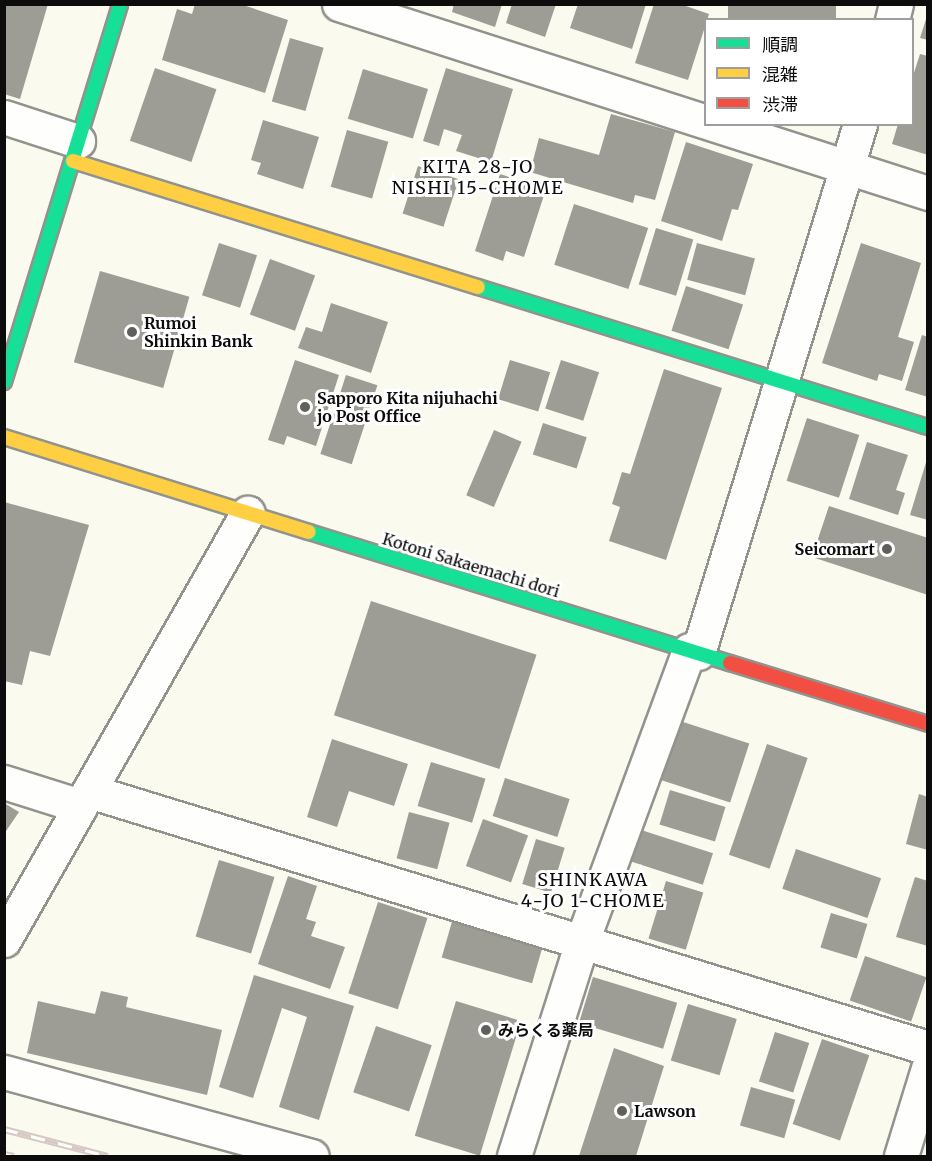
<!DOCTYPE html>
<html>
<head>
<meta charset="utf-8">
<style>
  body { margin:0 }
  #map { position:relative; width:932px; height:1161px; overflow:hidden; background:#fafaef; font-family:Merriweather,"Noto Sans JP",serif }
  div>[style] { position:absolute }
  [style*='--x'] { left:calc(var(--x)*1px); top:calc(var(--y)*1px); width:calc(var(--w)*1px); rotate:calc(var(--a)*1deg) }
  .building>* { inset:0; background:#9d9c95; transform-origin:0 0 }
  .roads { filter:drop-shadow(2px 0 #93938e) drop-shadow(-2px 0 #93938e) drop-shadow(0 2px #93938e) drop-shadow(0 -2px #93938e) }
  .street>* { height:33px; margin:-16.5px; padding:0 16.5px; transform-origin:16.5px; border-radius:16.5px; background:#fefefd }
  .fast>* { height:14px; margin:-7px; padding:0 7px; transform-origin:7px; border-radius:7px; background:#16e098 }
  .slow>* { height:14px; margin:-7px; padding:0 7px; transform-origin:7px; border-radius:7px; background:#ffcf43 }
  .jam>* { height:14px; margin:-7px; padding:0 7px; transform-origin:7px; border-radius:7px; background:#f24e42 }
  .rail>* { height:7px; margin-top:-3.5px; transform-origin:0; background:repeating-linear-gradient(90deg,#fff 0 14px,#d7c8c3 0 28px); box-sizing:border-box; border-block:2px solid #d7c8c3 }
  .dots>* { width:16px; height:16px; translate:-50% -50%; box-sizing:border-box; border:3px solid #fff; border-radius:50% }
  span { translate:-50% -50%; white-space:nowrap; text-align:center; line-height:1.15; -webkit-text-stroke:6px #fff; paint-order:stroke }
  .poi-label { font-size:16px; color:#0c0c0c; font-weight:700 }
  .left { translate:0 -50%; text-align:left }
  .right { translate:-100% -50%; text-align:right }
  .street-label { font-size:16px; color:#0c0c0c }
  .neighbourhood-label { font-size:18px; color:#0c0c0c; letter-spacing:1.5px }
  .frame { position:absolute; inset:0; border:6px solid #0c0c0c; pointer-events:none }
  .legend { position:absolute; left:704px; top:18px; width:210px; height:108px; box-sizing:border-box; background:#fff; border:2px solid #9e9e9e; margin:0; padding:8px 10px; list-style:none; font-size:18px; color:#0c0c0c }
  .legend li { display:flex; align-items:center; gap:12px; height:30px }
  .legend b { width:30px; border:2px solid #9e9e9e }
</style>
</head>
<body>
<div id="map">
  <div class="building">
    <i style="clip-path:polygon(4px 4px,48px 4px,20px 99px,4px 94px)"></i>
    <i style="clip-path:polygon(195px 4px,240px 4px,288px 20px,265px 93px,162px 60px,177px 9px,192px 14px)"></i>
    <i style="clip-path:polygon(454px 4px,502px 4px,495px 27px,452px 12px)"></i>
    <i style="clip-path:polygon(512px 4px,556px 4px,545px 37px,506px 23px)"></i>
    <i style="clip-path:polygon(578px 4px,646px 4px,632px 49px,570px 28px)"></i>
    <i style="clip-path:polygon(654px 4px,680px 4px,709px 14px,688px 80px,635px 63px)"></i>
    <i style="left:728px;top:4px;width:108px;height:17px"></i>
    <i style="clip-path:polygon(927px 16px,928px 16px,928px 40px,920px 38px)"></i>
    <i style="left:290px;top:38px;width:35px;height:66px;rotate:16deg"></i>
    <i style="clip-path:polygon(920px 54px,928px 56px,928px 155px,892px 144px,898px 124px,912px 124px,912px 79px)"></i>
    <i style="left:155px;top:68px;width:65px;height:77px;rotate:19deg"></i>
    <i style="clip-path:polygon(446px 68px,513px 89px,491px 162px,456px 151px,462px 135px,444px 129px,439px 146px,423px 141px)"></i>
    <i style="left:363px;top:69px;width:68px;height:52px;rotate:17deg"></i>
    <i style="clip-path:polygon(611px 114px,675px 132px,655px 200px,635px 195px,633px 203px,530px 172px,539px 138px,599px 155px)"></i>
    <i style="clip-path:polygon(263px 120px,319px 137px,303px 189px,257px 174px,261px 163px,251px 160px)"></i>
    <i style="left:347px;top:130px;width:43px;height:59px;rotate:16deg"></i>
    <i style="clip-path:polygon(686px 142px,753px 164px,738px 210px,732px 209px,722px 241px,661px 221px)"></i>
    <i style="left:418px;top:166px;width:43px;height:50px;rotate:18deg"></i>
    <i style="clip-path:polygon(500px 174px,546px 189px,524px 257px,506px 251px,503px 261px,475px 251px)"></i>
    <i style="left:574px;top:204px;width:78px;height:64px;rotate:18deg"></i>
    <i style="left:656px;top:228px;width:39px;height:59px;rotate:17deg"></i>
    <i style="left:219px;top:243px;width:40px;height:55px;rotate:18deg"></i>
    <i style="left:697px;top:243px;width:60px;height:38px;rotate:15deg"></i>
    <i style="clip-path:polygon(861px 243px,921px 263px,898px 337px,914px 342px,902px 381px,879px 374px,877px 381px,822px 363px)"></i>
    <i style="left:270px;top:259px;width:48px;height:59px;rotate:20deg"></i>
    <i style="left:100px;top:271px;width:93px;height:95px;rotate:16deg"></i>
    <i style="left:686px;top:286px;width:60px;height:47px;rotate:18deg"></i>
    <i style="clip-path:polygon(331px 303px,388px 322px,371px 373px,298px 348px,306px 327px,322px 332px)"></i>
    <i style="clip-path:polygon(922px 335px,928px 337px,928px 397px,905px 390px)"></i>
    <i style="clip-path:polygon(295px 360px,339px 375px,316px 446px,287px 436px,284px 445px,268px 440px)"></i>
    <i style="left:510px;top:360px;width:42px;height:41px;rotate:17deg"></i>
    <i style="left:561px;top:360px;width:40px;height:51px;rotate:18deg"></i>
    <i style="clip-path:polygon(664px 369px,722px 388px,666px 560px,609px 541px,620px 507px,612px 504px,622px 472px,630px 474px)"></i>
    <i style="left:346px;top:375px;width:33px;height:83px;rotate:18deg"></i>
    <i style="left:807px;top:418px;width:55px;height:66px;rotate:18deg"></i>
    <i style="left:543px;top:423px;width:46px;height:33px;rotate:18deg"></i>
    <i style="left:494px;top:430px;width:30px;height:71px;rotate:23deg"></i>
    <i style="clip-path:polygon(867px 442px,908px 455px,896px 490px,905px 493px,898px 515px,849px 499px)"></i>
    <i style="clip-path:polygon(927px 459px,928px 459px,928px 520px,910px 515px)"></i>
    <i style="clip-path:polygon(4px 502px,89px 525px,50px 656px,30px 651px,22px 685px,4px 681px)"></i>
    <i style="clip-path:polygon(829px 506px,928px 538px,928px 595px,812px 557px)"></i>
    <i style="left:371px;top:601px;width:174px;height:120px;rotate:18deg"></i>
    <i style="left:677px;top:720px;width:76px;height:62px;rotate:18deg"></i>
    <i style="clip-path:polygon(332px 739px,408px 764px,394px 806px,349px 791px,337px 827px,307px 817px)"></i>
    <i style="left:767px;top:744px;width:43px;height:117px;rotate:19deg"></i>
    <i style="left:431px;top:762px;width:57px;height:46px;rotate:17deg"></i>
    <i style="left:505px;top:778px;width:68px;height:40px;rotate:18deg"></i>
    <i style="left:670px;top:790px;width:58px;height:36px;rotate:17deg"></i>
    <i style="clip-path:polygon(919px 794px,928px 797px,928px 850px,906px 844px)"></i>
    <i style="clip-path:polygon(4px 803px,19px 812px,4px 834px)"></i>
    <i style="left:409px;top:812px;width:42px;height:48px;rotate:15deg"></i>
    <i style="left:483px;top:819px;width:48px;height:50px;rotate:20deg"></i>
    <i style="left:635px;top:828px;width:82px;height:33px;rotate:18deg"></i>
    <i style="left:536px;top:839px;width:30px;height:47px;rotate:17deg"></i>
    <i style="left:796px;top:849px;width:90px;height:42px;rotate:19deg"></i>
    <i style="left:219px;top:860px;width:58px;height:80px;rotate:17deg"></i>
    <i style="clip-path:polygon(288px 876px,317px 886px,306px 919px,316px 922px,311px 936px,345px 947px,330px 989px,258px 964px)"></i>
    <i style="clip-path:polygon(915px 877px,928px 881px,928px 946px,896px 937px)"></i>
    <i style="left:666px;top:881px;width:39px;height:60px;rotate:17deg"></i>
    <i style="left:378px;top:902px;width:52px;height:96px;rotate:18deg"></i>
    <i style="left:831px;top:913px;width:38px;height:36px;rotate:17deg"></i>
    <i style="left:453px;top:918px;width:94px;height:41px;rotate:16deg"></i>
    <i style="left:865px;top:956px;width:65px;height:47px;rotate:19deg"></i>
    <i style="clip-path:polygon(254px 975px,354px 1006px,319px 1120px,279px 1107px,307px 1017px,282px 1008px,253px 1098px,219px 1087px)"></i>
    <i style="left:593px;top:977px;width:88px;height:48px;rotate:17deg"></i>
    <i style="clip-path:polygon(101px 991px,128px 997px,126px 1007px,222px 1030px,207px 1095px,27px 1053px,38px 1001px,95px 1014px)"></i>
    <i style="left:456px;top:1001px;width:68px;height:141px;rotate:17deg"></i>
    <i style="left:688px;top:1004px;width:51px;height:59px;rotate:17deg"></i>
    <i style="left:376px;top:1026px;width:59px;height:70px;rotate:19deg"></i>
    <i style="left:775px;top:1032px;width:36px;height:52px;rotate:18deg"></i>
    <i style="left:822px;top:1039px;width:50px;height:90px;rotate:19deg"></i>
    <i style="clip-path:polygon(614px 1048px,664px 1066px,636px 1156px,579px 1156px)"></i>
    <i style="left:751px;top:1087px;width:46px;height:40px;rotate:16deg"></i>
  </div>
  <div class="roads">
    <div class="street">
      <i style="--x:339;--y:4;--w:386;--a:17.8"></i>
      <i style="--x:892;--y:20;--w:16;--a:-76"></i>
      <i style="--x:4;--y:117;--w:78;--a:18"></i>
      <i style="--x:713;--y:124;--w:226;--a:17.8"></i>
      <i style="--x:698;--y:653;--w:553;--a:-72.97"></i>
      <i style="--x:4;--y:782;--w:80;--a:17.5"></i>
      <i style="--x:89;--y:791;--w:877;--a:17.03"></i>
      <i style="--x:4;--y:940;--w:492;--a:-60.3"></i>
      <i style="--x:4;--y:1072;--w:319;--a:15.3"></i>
      <i style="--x:514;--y:1156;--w:225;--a:-72.4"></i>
      <i style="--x:582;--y:941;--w:310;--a:-69.8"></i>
      <i style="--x:901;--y:1156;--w:92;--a:-72.9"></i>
    </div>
    <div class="fast">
      <i style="--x:478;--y:287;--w:471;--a:17.3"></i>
      <i style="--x:4;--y:382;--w:395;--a:-72.9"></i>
      <i style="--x:309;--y:532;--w:441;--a:17.3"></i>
    </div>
    <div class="slow">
      <i style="--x:73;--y:161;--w:424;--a:17.3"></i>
      <i style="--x:4;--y:437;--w:319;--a:17.3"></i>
    </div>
    <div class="jam">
      <i style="--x:730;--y:663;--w:207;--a:17.1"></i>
    </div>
  </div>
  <div class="rail">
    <i style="--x:4;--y:1129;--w:107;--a:14.6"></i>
    <i style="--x:4;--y:1154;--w:10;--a:11"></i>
  </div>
  <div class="dots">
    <i style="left:132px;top:332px;background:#5f5f5b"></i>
    <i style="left:305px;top:407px;background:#5f5f5b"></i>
    <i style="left:887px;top:549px;background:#5f5f5b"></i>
    <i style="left:486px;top:1030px;background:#5f5f5b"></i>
    <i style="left:622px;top:1111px;background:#5f5f5b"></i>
  </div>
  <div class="poi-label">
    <span class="left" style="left:144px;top:332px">Rumoi<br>Shinkin Bank</span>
    <span class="left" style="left:317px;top:407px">Sapporo Kita nijuhachi<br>jo Post Office</span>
    <span class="right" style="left:875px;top:549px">Seicomart</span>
    <span class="left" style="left:498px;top:1030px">みらくる薬局</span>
    <span class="left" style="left:634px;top:1111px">Lawson</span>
  </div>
  <div class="street-label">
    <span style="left:471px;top:565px;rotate:17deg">Kotoni Sakaemachi dori</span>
  </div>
  <div class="neighbourhood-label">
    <span style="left:478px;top:178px">KITA 28-JO<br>NISHI 15-CHOME</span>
    <span style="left:593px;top:891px">SHINKAWA<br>4-JO 1-CHOME</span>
  </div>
  <div class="frame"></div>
  <ul class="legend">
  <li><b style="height:8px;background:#16e098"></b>順調</li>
  <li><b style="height:8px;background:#ffcf43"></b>混雑</li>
  <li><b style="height:8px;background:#f24e42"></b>渋滞</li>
  </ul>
</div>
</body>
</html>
